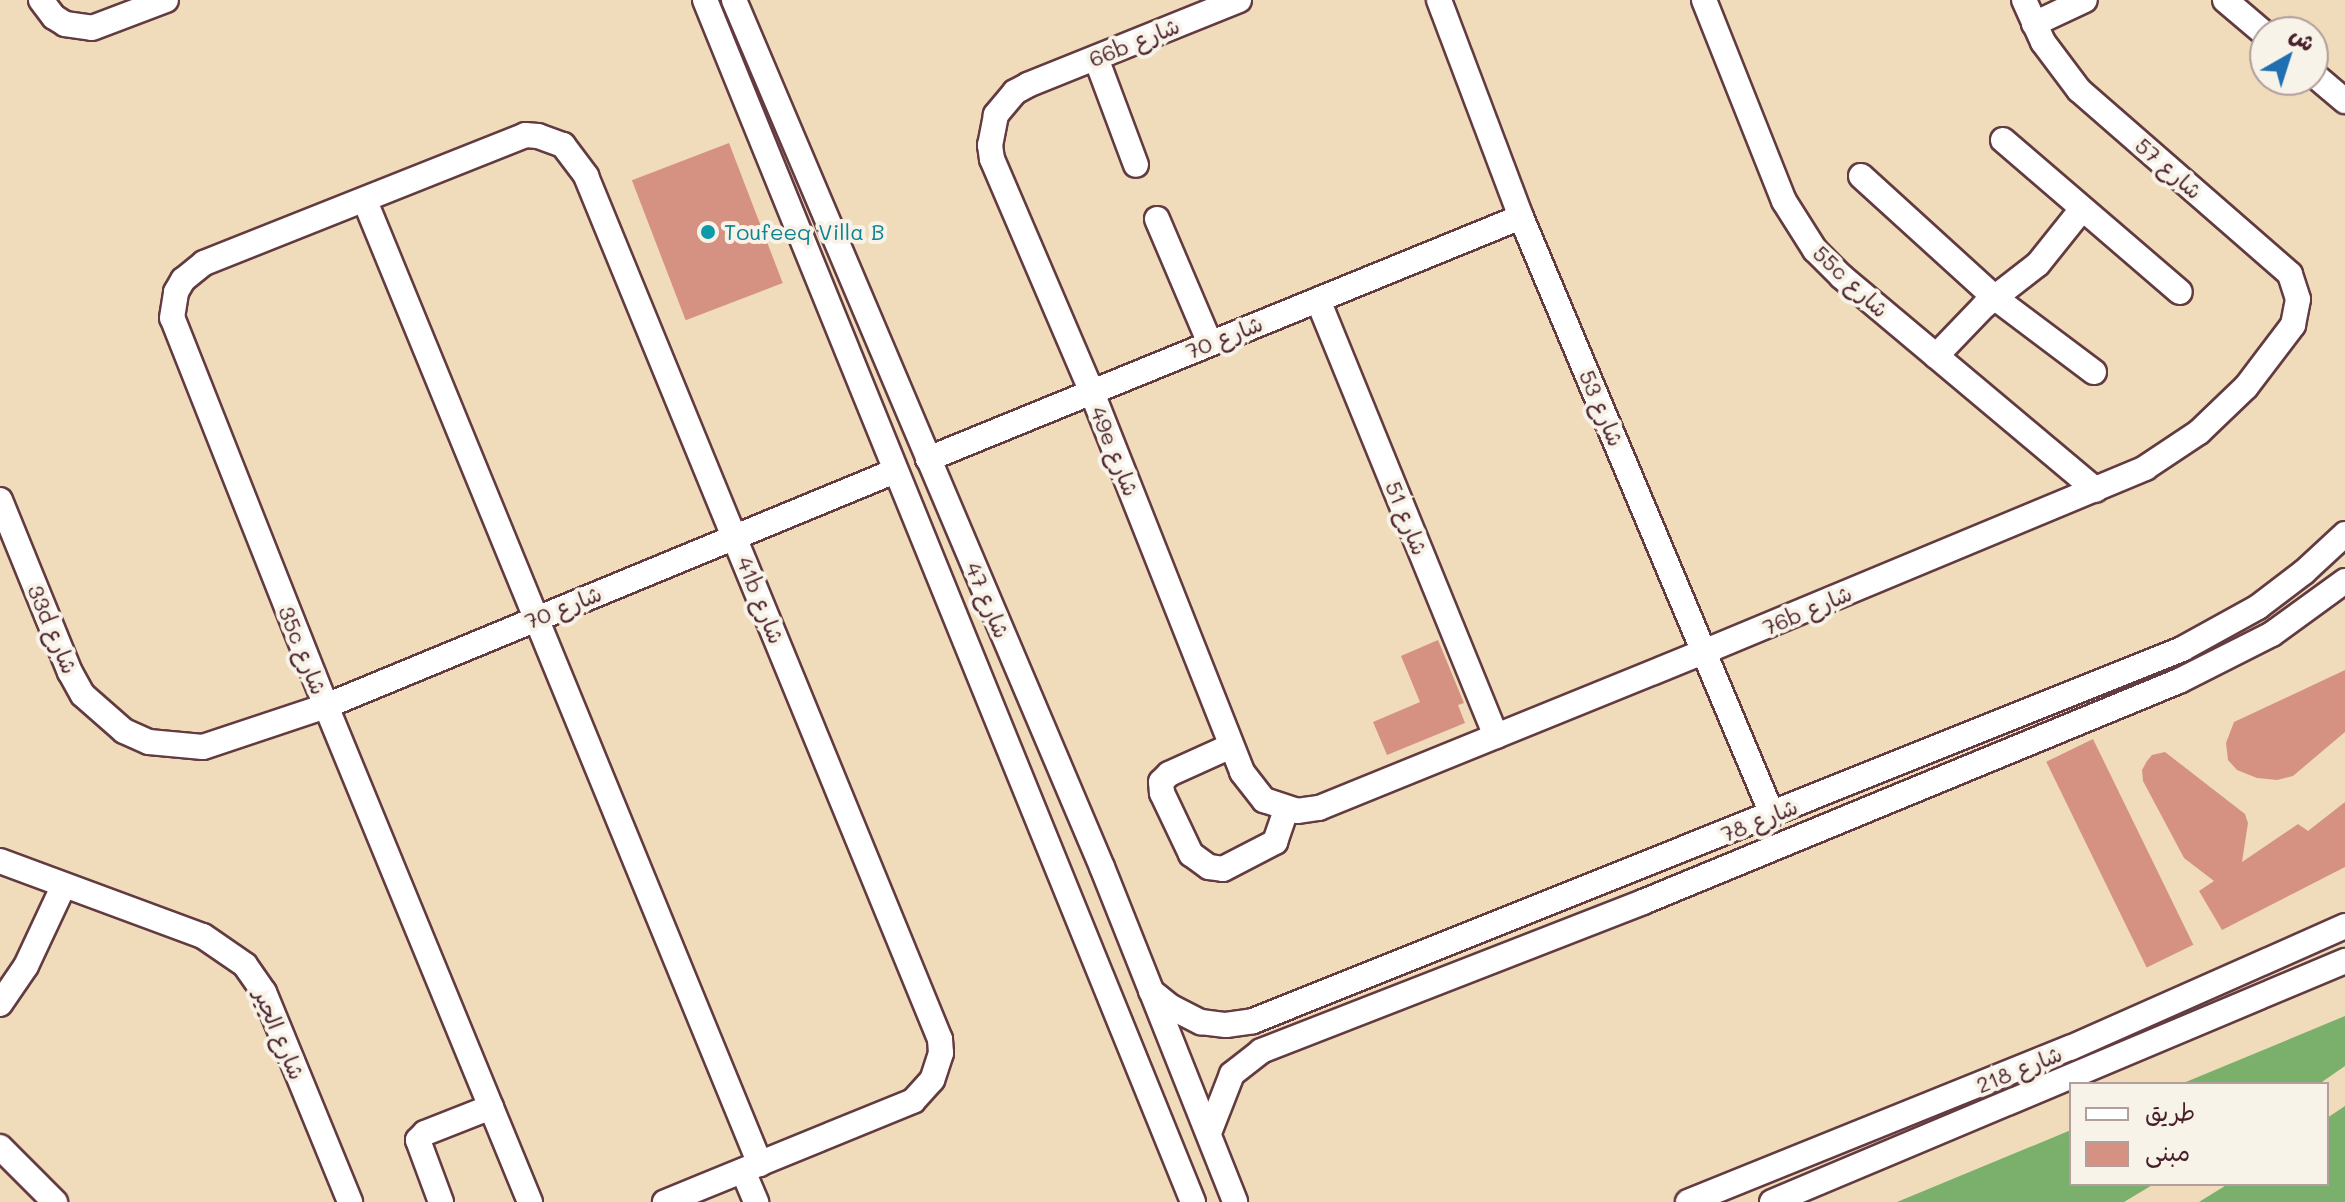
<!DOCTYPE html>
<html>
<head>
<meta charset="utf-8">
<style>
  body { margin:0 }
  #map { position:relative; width:2345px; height:1202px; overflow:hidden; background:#f0dcbb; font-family:Mali,"Playpen Sans Arabic",sans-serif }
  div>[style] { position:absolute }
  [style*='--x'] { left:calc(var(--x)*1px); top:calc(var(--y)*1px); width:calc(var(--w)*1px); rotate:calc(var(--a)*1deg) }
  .forest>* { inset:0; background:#7ab06c }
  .building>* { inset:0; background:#d59283; transform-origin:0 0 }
  .roads { filter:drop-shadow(2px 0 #633b41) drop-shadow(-2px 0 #633b41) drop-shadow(0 2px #633b41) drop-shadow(0 -2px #633b41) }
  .minor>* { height:24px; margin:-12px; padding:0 12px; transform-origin:12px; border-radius:12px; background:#fff }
  .dots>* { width:22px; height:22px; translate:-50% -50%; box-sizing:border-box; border:4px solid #f7f3e8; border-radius:50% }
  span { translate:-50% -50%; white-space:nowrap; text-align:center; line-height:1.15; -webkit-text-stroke:8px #f7f3e8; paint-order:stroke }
  .street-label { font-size:22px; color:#4a1f2b }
  .culture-label { font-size:22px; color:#0d838f }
  .left { translate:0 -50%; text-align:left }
  .legend { position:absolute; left:2069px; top:1082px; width:260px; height:104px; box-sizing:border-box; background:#f7f3e8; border:2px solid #b29e9c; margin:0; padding:10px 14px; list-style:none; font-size:24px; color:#4a1f2b }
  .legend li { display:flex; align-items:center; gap:16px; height:40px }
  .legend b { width:40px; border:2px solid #b29e9c }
  .north { position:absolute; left:2249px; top:16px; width:80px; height:80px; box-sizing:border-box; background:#f7f3e8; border:2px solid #b29e9c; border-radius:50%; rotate:39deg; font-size:22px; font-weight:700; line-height:32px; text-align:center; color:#4a1f2b }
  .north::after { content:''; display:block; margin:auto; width:28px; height:36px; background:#1f6fb2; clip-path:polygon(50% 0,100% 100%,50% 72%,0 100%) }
</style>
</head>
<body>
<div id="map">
  <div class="forest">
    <i style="clip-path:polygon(2345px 1016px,2345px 1066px,2319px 1084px,2181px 1084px)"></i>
    <i style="clip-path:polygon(2345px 1106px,2345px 1202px,2199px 1202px,2228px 1184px,2327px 1184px,2327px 1118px)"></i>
    <i style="clip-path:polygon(2071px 1130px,2071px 1184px,2154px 1184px,2124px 1202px,1897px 1202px)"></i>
  </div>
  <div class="building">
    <i style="left:729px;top:143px;width:150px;height:104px;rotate:69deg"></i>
    <i style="clip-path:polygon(1438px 640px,1464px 703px,1458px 705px,1465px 723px,1387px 755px,1373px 722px,1420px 702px,1401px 656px)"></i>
    <i style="clip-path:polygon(2345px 670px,2345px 732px,2293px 776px,2277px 780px,2257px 778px,2237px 770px,2228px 760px,2226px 743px,2234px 722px)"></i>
    <i style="left:2093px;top:739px;width:229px;height:52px;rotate:64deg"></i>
    <i style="clip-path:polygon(2165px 752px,2245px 814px,2248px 823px,2242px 862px,2298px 824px,2308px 831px,2345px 802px,2345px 867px,2222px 930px,2199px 891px,2214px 881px,2184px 858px,2143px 781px,2142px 770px,2147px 761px,2152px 755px)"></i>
  </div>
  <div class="roads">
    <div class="minor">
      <i style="--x:41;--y:0;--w:21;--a:53"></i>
      <i style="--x:54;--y:17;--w:13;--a:32"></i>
      <i style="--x:65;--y:24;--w:27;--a:8"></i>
      <i style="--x:92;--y:28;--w:79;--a:-20.7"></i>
      <i style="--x:705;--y:0;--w:1297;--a:67.9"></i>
      <i style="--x:734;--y:0;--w:942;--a:67"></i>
      <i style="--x:1102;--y:867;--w:360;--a:68.3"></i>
      <i style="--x:1239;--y:0;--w:227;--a:158.1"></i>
      <i style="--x:1028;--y:85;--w:15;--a:152"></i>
      <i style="--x:1015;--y:92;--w:30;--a:130"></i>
      <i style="--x:996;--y:115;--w:31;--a:101"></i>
      <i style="--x:990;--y:145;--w:14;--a:82"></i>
      <i style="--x:992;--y:159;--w:251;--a:66.8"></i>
      <i style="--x:1091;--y:390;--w:411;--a:68.4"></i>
      <i style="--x:1242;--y:772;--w:36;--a:52"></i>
      <i style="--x:1264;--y:800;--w:35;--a:18"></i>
      <i style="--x:1297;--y:811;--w:22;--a:-8"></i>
      <i style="--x:1319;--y:808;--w:418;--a:-22.1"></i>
      <i style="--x:1706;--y:651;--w:476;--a:-22.6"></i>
      <i style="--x:2145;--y:468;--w:65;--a:-33.7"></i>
      <i style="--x:2199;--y:432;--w:65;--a:-43.8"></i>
      <i style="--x:2246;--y:387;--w:78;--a:-52.8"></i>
      <i style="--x:2293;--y:325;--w:26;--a:-79"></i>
      <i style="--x:2298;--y:299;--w:26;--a:-108"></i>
      <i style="--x:2290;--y:274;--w:280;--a:-138.9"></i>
      <i style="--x:2079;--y:90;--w:60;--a:-126.9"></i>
      <i style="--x:2043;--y:42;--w:46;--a:-114.3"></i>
      <i style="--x:1439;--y:0;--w:232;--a:69.3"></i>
      <i style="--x:1521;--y:217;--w:648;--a:67.2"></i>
      <i style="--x:1704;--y:0;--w:216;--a:68.3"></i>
      <i style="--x:1784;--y:201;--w:58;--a:57.7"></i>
      <i style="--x:1815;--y:250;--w:38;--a:45"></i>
      <i style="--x:1842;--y:277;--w:331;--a:40"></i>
      <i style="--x:2225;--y:0;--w:52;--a:40.4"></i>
      <i style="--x:2034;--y:24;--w:56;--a:-25.2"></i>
      <i style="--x:1096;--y:58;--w:114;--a:69.5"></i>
      <i style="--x:2313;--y:74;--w:42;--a:40.2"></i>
      <i style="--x:2003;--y:140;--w:233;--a:40.7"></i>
      <i style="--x:1861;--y:176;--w:180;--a:42.3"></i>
      <i style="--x:1994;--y:297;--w:125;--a:36.9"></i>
      <i style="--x:365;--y:201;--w:1041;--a:67.7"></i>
      <i style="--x:1157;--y:219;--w:135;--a:66.9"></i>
      <i style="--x:1318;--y:300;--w:471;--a:67.8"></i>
      <i style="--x:1936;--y:356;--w:69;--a:-46.2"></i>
      <i style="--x:1984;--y:306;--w:68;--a:-37.9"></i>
      <i style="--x:2038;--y:264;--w:70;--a:-51.3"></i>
      <i style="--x:928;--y:459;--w:640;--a:-22.2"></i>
      <i style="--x:0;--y:500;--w:186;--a:67.9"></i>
      <i style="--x:70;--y:672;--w:26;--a:61"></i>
      <i style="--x:83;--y:695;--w:55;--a:41.3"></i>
      <i style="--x:124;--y:731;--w:27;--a:24"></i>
      <i style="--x:149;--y:742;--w:54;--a:5.3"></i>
      <i style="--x:203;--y:747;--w:130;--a:-18.4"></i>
      <i style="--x:326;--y:706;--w:616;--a:-22.44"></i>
      <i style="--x:1231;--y:746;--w:68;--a:155.7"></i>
      <i style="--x:1169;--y:774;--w:11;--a:135"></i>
      <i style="--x:1161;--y:782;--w:11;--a:85"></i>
      <i style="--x:1162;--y:793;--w:68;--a:64.6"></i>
      <i style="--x:1191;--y:854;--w:22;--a:36"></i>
      <i style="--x:1209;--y:867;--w:14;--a:8"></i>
      <i style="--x:1223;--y:869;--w:59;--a:-27.4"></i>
      <i style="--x:1275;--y:842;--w:34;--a:-71"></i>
      <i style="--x:0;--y:861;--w:216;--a:20.3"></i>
      <i style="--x:203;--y:936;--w:51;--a:34.6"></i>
      <i style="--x:245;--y:965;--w:33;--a:55"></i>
      <i style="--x:264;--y:992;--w:227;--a:67.7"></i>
      <i style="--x:1151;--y:991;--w:26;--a:39"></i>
      <i style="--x:1171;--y:1007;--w:34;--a:27"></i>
      <i style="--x:1201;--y:1022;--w:25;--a:7"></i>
      <i style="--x:1226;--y:1025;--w:27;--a:-8"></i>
      <i style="--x:1253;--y:1021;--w:1001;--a:-21.82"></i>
      <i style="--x:2182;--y:649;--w:87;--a:-28.9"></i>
      <i style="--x:2258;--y:607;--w:58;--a:-37.3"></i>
      <i style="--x:2304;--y:572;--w:56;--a:-42.8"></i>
      <i style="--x:0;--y:1004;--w:46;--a:-55.6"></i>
      <i style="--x:26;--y:966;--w:89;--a:-64.9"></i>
      <i style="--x:1209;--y:1133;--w:63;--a:-68.7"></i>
      <i style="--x:1232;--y:1074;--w:37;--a:-38"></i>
      <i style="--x:1261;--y:1051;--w:410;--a:-21.3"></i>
      <i style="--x:1643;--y:902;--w:580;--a:-22.41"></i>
      <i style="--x:2179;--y:681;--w:104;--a:-26.8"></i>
      <i style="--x:2272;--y:634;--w:90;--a:-36"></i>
      <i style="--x:0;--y:1147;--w:78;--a:45"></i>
      <i style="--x:743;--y:1171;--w:34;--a:67"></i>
      <i style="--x:441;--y:1202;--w:66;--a:-110.4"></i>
      <i style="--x:418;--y:1140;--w:10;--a:-45"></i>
      <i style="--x:425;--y:1133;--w:71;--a:-21.5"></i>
      <i style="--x:530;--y:1202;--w:536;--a:-112.36"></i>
      <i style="--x:326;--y:706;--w:417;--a:-111.6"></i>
      <i style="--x:172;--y:318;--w:26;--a:-81"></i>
      <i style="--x:176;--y:292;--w:14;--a:-60"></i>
      <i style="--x:183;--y:280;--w:27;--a:-39"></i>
      <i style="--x:204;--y:263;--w:346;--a:-21.7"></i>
      <i style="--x:525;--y:135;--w:13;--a:4"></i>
      <i style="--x:538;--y:136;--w:27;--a:20"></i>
      <i style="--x:563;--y:145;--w:39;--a:53"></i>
      <i style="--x:586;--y:176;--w:933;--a:67.7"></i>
      <i style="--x:940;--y:1039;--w:14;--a:86"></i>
      <i style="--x:941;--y:1053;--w:28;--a:108"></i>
      <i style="--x:932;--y:1080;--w:28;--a:132"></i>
      <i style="--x:913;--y:1101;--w:268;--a:157.8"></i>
      <i style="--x:1688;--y:1202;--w:412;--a:-22"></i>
      <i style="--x:2070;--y:1048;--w:301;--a:-23.9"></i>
      <i style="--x:1772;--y:1202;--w:622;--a:-22.81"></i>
    </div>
  </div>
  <div class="dots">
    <i style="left:708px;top:232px;background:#0f9aa8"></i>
  </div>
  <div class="street-label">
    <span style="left:1134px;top:42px;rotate:-22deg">66b شارع</span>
    <span style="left:2169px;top:168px;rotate:41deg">شارع 57</span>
    <span style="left:1851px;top:281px;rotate:43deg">55c شارع</span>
    <span style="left:1224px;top:337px;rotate:-22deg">شارع 70</span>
    <span style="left:1602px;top:408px;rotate:67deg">شارع 53</span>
    <span style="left:1115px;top:451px;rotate:68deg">49e شارع</span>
    <span style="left:1407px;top:518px;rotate:68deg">شارع 51</span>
    <span style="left:761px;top:600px;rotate:68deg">41b شارع</span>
    <span style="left:988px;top:600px;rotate:67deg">شارع 47</span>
    <span style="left:563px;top:607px;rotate:-22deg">شارع 70</span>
    <span style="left:1807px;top:610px;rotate:-23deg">76b شارع</span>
    <span style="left:53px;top:629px;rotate:67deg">33d شارع</span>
    <span style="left:303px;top:650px;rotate:68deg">35c شارع</span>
    <span style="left:1759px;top:820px;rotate:-22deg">شارع 78</span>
    <span style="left:280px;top:1034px;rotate:67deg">شارع الجير</span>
    <span style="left:2019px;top:1069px;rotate:-22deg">شارع 218</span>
  </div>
  <div class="culture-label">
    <span class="left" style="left:724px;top:232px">Toufeeq Villa B</span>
  </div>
  <ul class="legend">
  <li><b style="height:10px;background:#fff"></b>طريق</li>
  <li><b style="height:22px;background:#d59283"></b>مبنى</li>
  </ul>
  <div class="north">ش</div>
</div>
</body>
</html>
